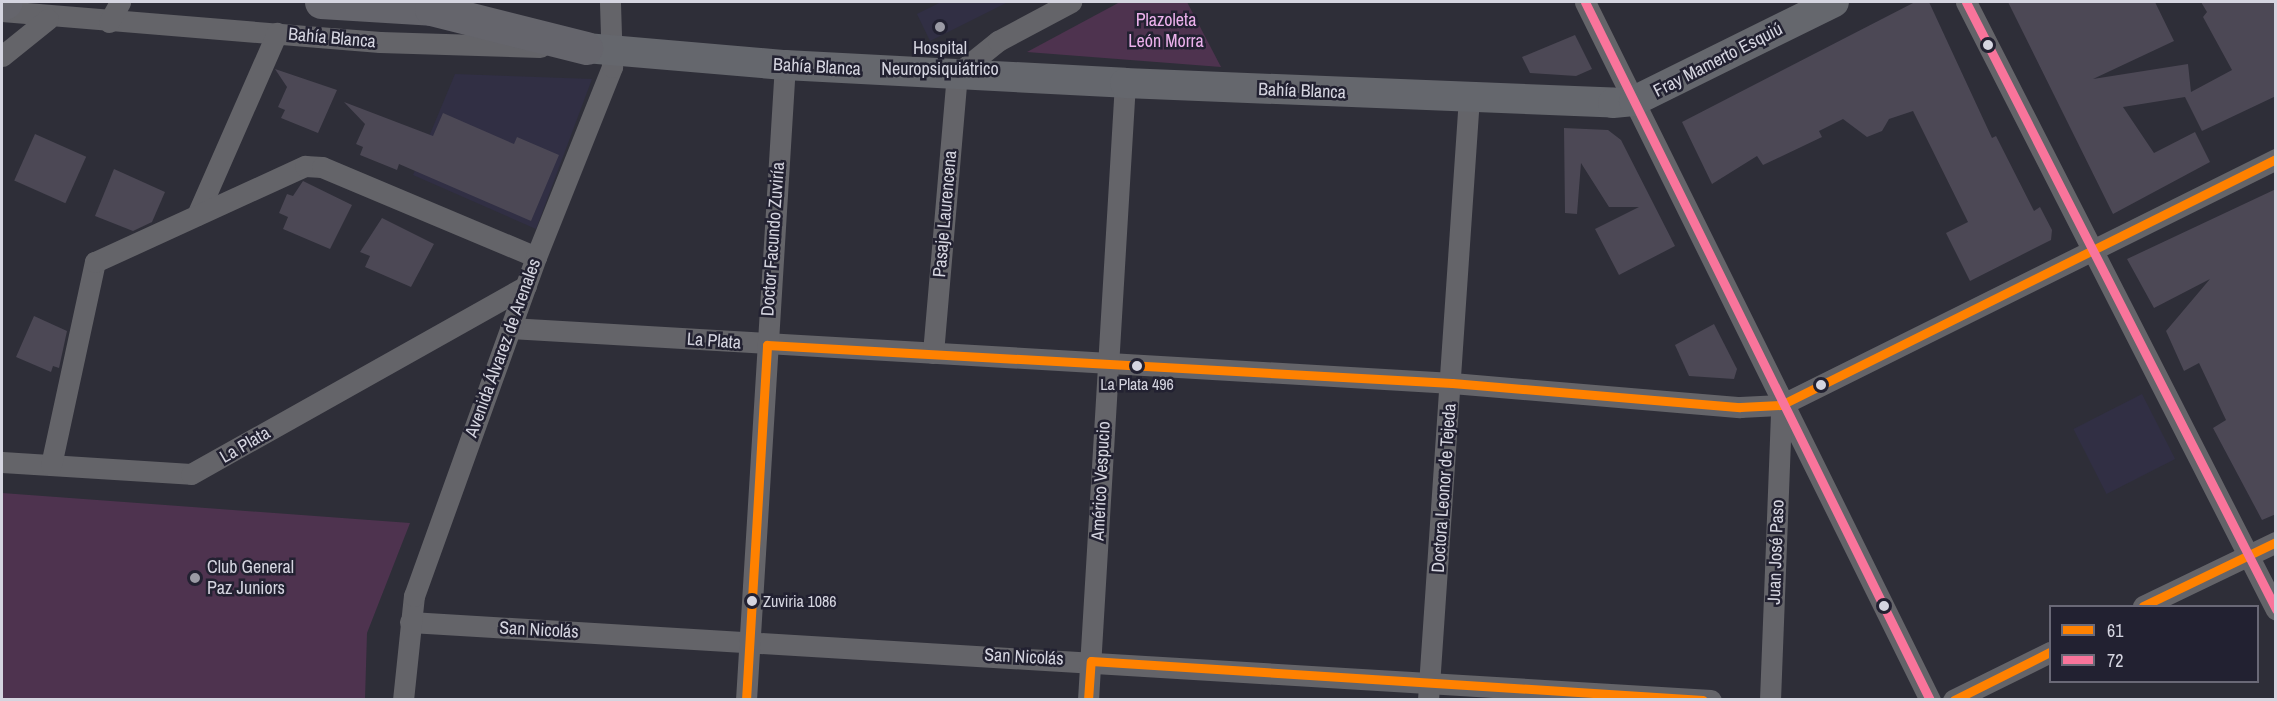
<!DOCTYPE html>
<html>
<head>
<meta charset="utf-8">
<style>
  body { margin:0 }
  #map { position:relative; width:2277px; height:701px; overflow:hidden; background:#2e2e38; font-family:"Archivo Narrow",sans-serif }
  div>[style] { position:absolute }
  [style*='--x'] { left:calc(var(--x)*1px); top:calc(var(--y)*1px); width:calc(var(--w)*1px); rotate:calc(var(--a)*1deg) }
  .built>* { inset:0; background:#312f44; transform-origin:0 0 }
  .green>* { inset:0; background:#4e334f }
  .building>* { inset:0; background:#4c4855; transform-origin:0 0 }
  .street>* { height:21px; margin:-10.5px; padding:0 10.5px; transform-origin:10.5px; border-radius:10.5px; background:#646469 }
  .secondary>* { height:30px; margin:-15px; padding:0 15px; transform-origin:15px; border-radius:15px; background:#65676d }
  .primary>* { height:33px; margin:-16.5px; padding:0 16.5px; transform-origin:16.5px; border-radius:16.5px; background:#65656c }
  .bus-1>* { height:9px; margin:-4.5px; padding:0 4.5px; transform-origin:4.5px; border-radius:4.5px; background:#ff8100 }
  .bus-2>* { height:9px; margin:-4.5px; padding:0 4.5px; transform-origin:4.5px; border-radius:4.5px; background:#f9749b }
  .dots>* { width:16px; height:16px; translate:-50% -50%; box-sizing:border-box; border:3px solid #222131; border-radius:50% }
  span { translate:-50% -50%; white-space:nowrap; text-align:center; line-height:1.15; -webkit-text-stroke:5px #222131; paint-order:stroke }
  .bus-label { font-size:16px; color:#d5d5e0 }
  .left { translate:0 -50%; text-align:left }
  .park-label { font-size:18px; color:#ecb1ec }
  .street-label { font-size:18px; color:#d5d5e0 }
  .poi-label { font-size:18px; color:#d5d5e0 }
  .frame { position:absolute; inset:0; border:3px solid #d5d5e0; pointer-events:none }
  .legend { position:absolute; left:2049px; top:605px; width:210px; height:78px; box-sizing:border-box; background:#222131; border:2px solid #6a6977; margin:0; padding:8px 10px; list-style:none; font-size:18px; color:#d5d5e0 }
  .legend li { display:flex; align-items:center; gap:12px; height:30px }
  .legend b { width:30px; border:2px solid #6a6977 }
</style>
</head>
<body>
<div id="map">
  <div class="built">
    <i style="clip-path:polygon(941px 2px,1008px 2px,930px 41px,917px 14px)"></i>
    <i style="clip-path:polygon(455px 74px,592px 79px,536px 229px,413px 175px)"></i>
    <i style="left:2142px;top:394px;width:73px;height:77px;rotate:63deg"></i>
  </div>
  <div class="green">
    <i style="clip-path:polygon(1120px 2px,1187px 2px,1221px 67px,1027px 52px)"></i>
    <i style="clip-path:polygon(2px 493px,410px 523px,367px 633px,365px 699px,2px 699px)"></i>
  </div>
  <div class="building">
    <i style="clip-path:polygon(1915px 2px,1929px 2px,1992px 138px,1996px 136px,2034px 211px,2040px 207px,2052px 230px,2051px 240px,1970px 281px,1946px 233px,1968px 222px,1913px 111px,1889px 119px,1882px 131px,1867px 137px,1843px 119px,1819px 131px,1822px 137px,1763px 165px,1757px 156px,1712px 184px,1682px 122px)"></i>
    <i style="clip-path:polygon(2008px 2px,2155px 2px,2174px 41px,2093px 79px,2188px 64px,2191px 92px,2232px 70px,2203px 17px,2207px 12px,2201px 2px,2276px 2px,2276px 96px,2202px 131px,2185px 97px,2123px 107px,2154px 153px,2195px 132px,2210px 162px,2113px 214px)"></i>
    <i style="clip-path:polygon(1575px 35px,1592px 69px,1576px 76px,1530px 73px,1522px 57px)"></i>
    <i style="clip-path:polygon(275px 69px,337px 90px,318px 133px,281px 118px,285px 110px,278px 107px,287px 87px)"></i>
    <i style="clip-path:polygon(344px 102px,433px 136px,443px 113px,514px 144px,517px 137px,559px 155px,531px 221px,399px 164px,397px 170px,360px 155px,363px 147px,356px 144px,365px 124px)"></i>
    <i style="clip-path:polygon(1564px 128px,1608px 130px,1621px 140px,1675px 246px,1619px 275px,1595px 229px,1639px 207px,1609px 207px,1581px 163px,1577px 214px,1565px 213px)"></i>
    <i style="left:35px;top:134px;width:56px;height:51px;rotate:24deg"></i>
    <i style="clip-path:polygon(114px 169px,165px 192px,152px 222px,133px 231px,95px 216px)"></i>
    <i style="clip-path:polygon(303px 181px,352px 205px,330px 249px,283px 229px,288px 217px,279px 213px,287px 194px,293px 196px)"></i>
    <i style="clip-path:polygon(2276px 189px,2276px 514px,2262px 520px,2213px 428px,2226px 420px,2199px 363px,2184px 371px,2166px 331px,2210px 279px,2154px 308px,2127px 259px)"></i>
    <i style="clip-path:polygon(382px 218px,434px 244px,411px 287px,365px 267px,370px 256px,360px 252px)"></i>
    <i style="clip-path:polygon(34px 316px,67px 331px,59px 368px,53px 366px,51px 372px,16px 357px)"></i>
    <i style="clip-path:polygon(1714px 324px,1737px 369px,1734px 379px,1689px 376px,1675px 345px)"></i>
  </div>
  <div class="street">
    <i style="--x:1585;--y:2;--w:779;--a:63.7"></i>
    <i style="--x:1966;--y:2;--w:682;--a:62.98"></i>
    <i style="--x:2;--y:11;--w:379;--a:4.7"></i>
    <i style="--x:380;--y:42;--w:160;--a:1.8"></i>
    <i style="--x:109;--y:22;--w:23;--a:-61"></i>
    <i style="--x:2;--y:56;--w:59;--a:-38.8"></i>
    <i style="--x:197;--y:215;--w:199;--a:-66.3"></i>
    <i style="--x:510;--y:328;--w:944;--a:3.34"></i>
    <i style="--x:1452;--y:383;--w:289;--a:4.8"></i>
    <i style="--x:1740;--y:407;--w:41;--a:-2.8"></i>
    <i style="--x:1781;--y:405;--w:553;--a:-26.43"></i>
    <i style="--x:933;--y:353;--w:280;--a:-85.1"></i>
    <i style="--x:957;--y:74;--w:53;--a:-38.8"></i>
    <i style="--x:998;--y:41;--w:83;--a:-28.1"></i>
    <i style="--x:2;--y:462;--w:189;--a:3.6"></i>
    <i style="--x:191;--y:474;--w:384;--a:-29.3"></i>
    <i style="--x:51;--y:465;--w:208;--a:-77.8"></i>
    <i style="--x:95;--y:262;--w:231;--a:-24.6"></i>
    <i style="--x:305;--y:166;--w:17;--a:3"></i>
    <i style="--x:322;--y:167;--w:232;--a:22.8"></i>
    <i style="--x:2143;--y:606;--w:148;--a:-25.7"></i>
    <i style="--x:410;--y:622;--w:1303;--a:3.43"></i>
    <i style="--x:403;--y:700;--w:105;--a:-84"></i>
    <i style="--x:414;--y:596;--w:360;--a:-70.2"></i>
    <i style="--x:536;--y:257;--w:205;--a:-68.2"></i>
    <i style="--x:612;--y:67;--w:65;--a:-91.8"></i>
    <i style="--x:746;--y:700;--w:636;--a:-86.49"></i>
    <i style="--x:1088;--y:700;--w:618;--a:-86.57"></i>
    <i style="--x:1428;--y:700;--w:604;--a:-86.11"></i>
    <i style="--x:1770;--y:700;--w:291;--a:-87.8"></i>
    <i style="--x:1953;--y:700;--w:108;--a:-26.3"></i>
  </div>
  <div class="secondary">
    <i style="--x:586;--y:48;--w:200;--a:4.9"></i>
    <i style="--x:785;--y:65;--w:340;--a:3"></i>
    <i style="--x:1125;--y:83;--w:488;--a:2.3"></i>
    <i style="--x:1613;--y:103;--w:21;--a:-5"></i>
    <i style="--x:1634;--y:101;--w:223;--a:-26.3"></i>
  </div>
  <div class="primary">
    <i style="--x:321;--y:2;--w:110;--a:3.6"></i>
    <i style="--x:431;--y:9;--w:160;--a:14.1"></i>
    <i style="--x:2;--y:4;--w:4;--a:-27"></i>
  </div>
  <div class="bus-1">
    <i style="--x:2143;--y:606;--w:148;--a:-25.7"></i>
    <i style="--x:746;--y:700;--w:356;--a:-86.6"></i>
    <i style="--x:767;--y:345;--w:686;--a:3.18"></i>
    <i style="--x:1452;--y:383;--w:289;--a:4.8"></i>
    <i style="--x:1740;--y:407;--w:41;--a:-2.8"></i>
    <i style="--x:1781;--y:405;--w:553;--a:-26.43"></i>
    <i style="--x:1088;--y:700;--w:39;--a:-86"></i>
    <i style="--x:1091;--y:661;--w:613;--a:3.65"></i>
    <i style="--x:1954;--y:700;--w:107;--a:-26.6"></i>
  </div>
  <div class="bus-2">
    <i style="--x:1585;--y:2;--w:779;--a:63.7"></i>
    <i style="--x:1966;--y:2;--w:682;--a:62.95"></i>
  </div>
  <div class="dots">
    <i style="left:940px;top:27px;background:#9b9ba5"></i>
    <i style="left:1988px;top:45px;background:#d5d5e0"></i>
    <i style="left:1137px;top:366px;background:#d5d5e0"></i>
    <i style="left:1821px;top:385px;background:#d5d5e0"></i>
    <i style="left:195px;top:578px;background:#9b9ba5"></i>
    <i style="left:752px;top:601px;background:#d5d5e0"></i>
    <i style="left:1884px;top:606px;background:#d5d5e0"></i>
  </div>
  <div class="bus-label">
    <span style="left:1137px;top:384px">La Plata 496</span>
    <span class="left" style="left:763px;top:601px">Zuviria 1086</span>
  </div>
  <div class="park-label">
    <span style="left:1166px;top:31px">Plazoleta<br>León Morra</span>
  </div>
  <div class="street-label">
    <span style="left:332px;top:38px;rotate:5deg">Bahía Blanca</span>
    <span style="left:1718px;top:60px;rotate:-27deg">Fray Mamerto Esquiú</span>
    <span style="left:817px;top:67px;rotate:3deg">Bahía Blanca</span>
    <span style="left:1302px;top:91px;rotate:2deg">Bahía Blanca</span>
    <span style="left:945px;top:214px;rotate:-85deg">Pasaje Laurencena</span>
    <span style="left:773px;top:239px;rotate:-86deg">Doctor Facundo Zuviría</span>
    <span style="left:714px;top:341px;rotate:4deg">La Plata</span>
    <span style="left:503px;top:348px;rotate:-70deg">Avenida Álvarez de Arenales</span>
    <span style="left:245px;top:445px;rotate:-30deg">La Plata</span>
    <span style="left:1101px;top:481px;rotate:-87deg">Américo Vespucio</span>
    <span style="left:1444px;top:488px;rotate:-86deg">Doctora Leonor de Tejeda</span>
    <span style="left:1776px;top:552px;rotate:-88deg">Juan José Paso</span>
    <span style="left:539px;top:630px;rotate:3deg">San Nicolás</span>
    <span style="left:1024px;top:657px;rotate:3deg">San Nicolás</span>
  </div>
  <div class="poi-label">
    <span style="left:940px;top:59px">Hospital<br>Neuropsiquiátrico</span>
    <span class="left" style="left:207px;top:578px">Club General<br>Paz Juniors</span>
  </div>
  <div class="frame"></div>
  <ul class="legend">
  <li><b style="height:8px;background:#ff8100"></b>61</li>
  <li><b style="height:8px;background:#f9749b"></b>72</li>
  </ul>
</div>
</body>
</html>
